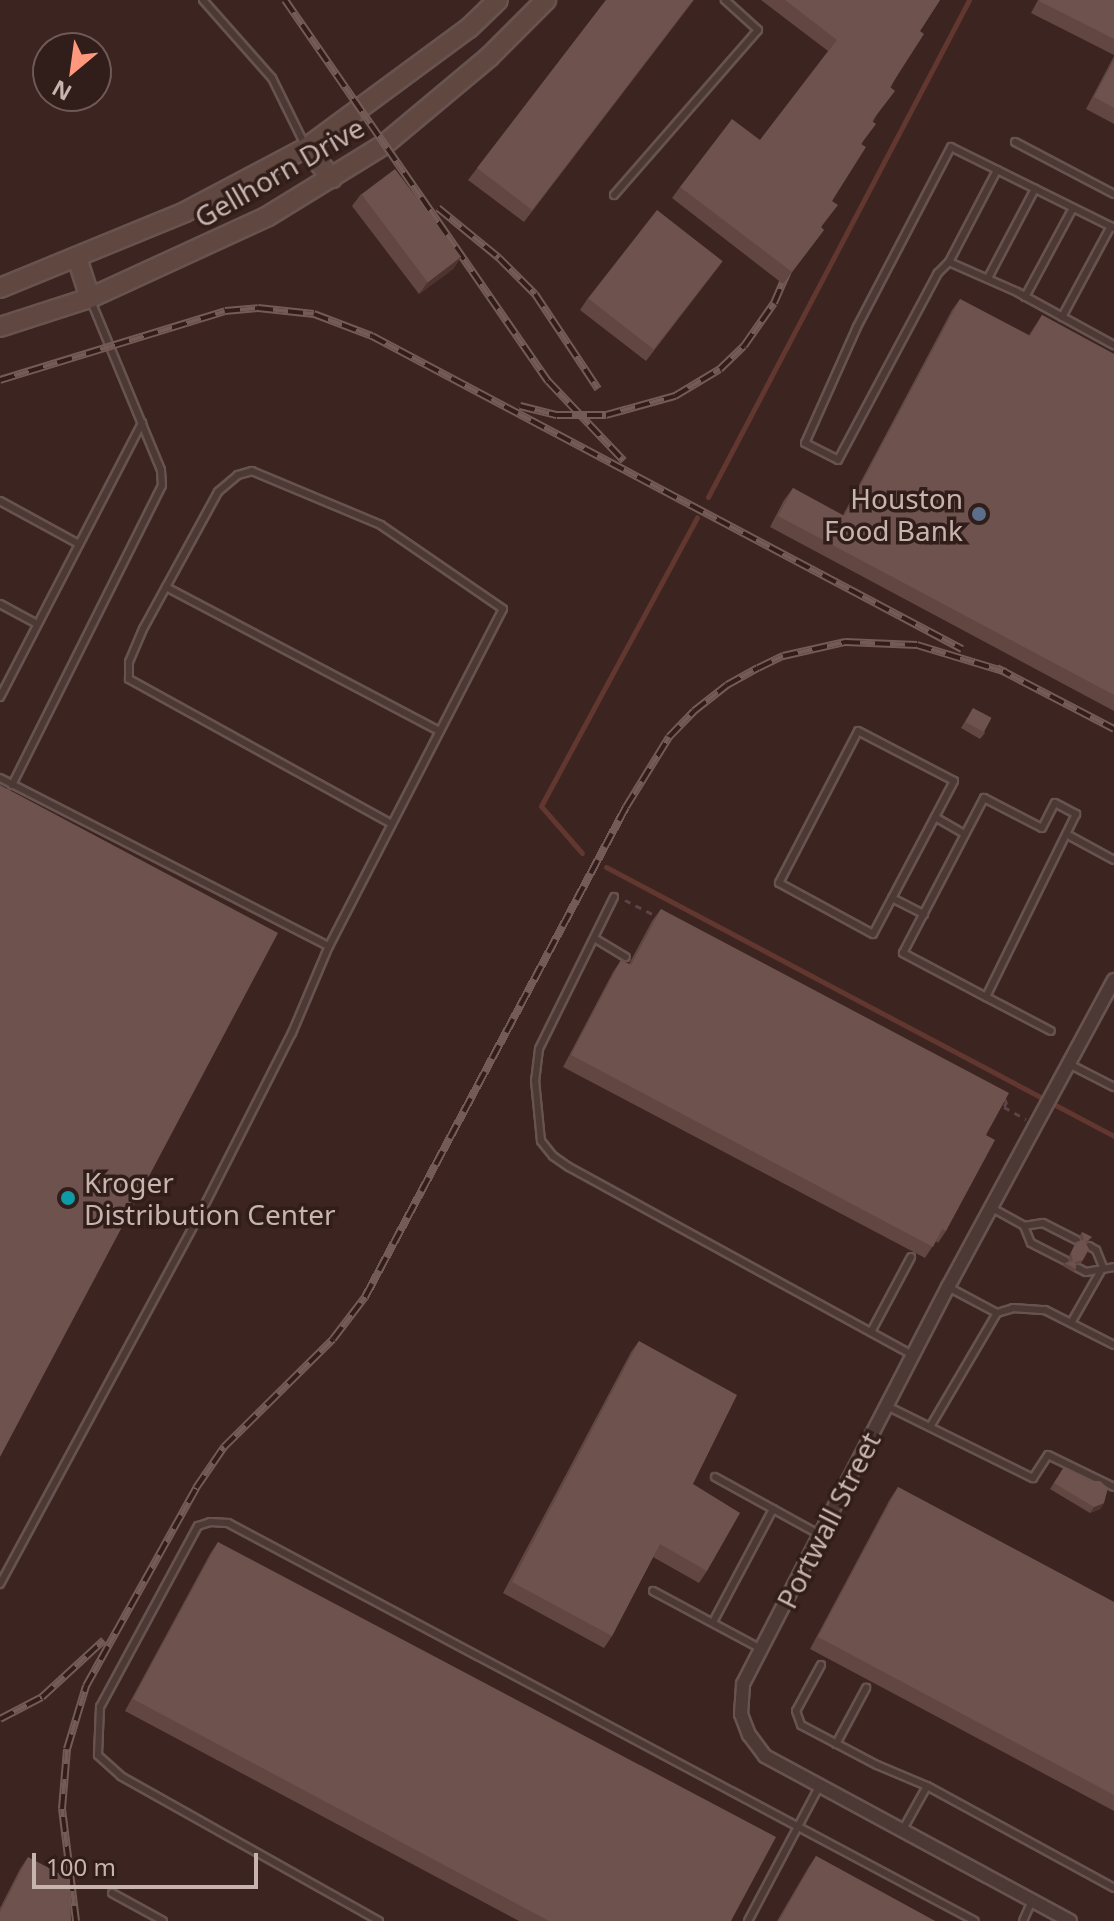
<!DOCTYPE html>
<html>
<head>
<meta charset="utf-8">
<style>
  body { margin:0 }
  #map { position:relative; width:1114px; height:1921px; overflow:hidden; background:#3c2420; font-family:"Noto Sans",sans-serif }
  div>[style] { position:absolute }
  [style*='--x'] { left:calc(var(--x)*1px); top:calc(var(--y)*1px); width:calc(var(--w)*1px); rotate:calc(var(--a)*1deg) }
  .stream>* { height:5px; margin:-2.5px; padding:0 2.5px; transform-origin:2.5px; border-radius:2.5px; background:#61372f }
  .path>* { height:3px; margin-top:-1.5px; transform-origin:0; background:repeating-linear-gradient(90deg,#5d424a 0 6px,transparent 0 12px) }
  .roads { filter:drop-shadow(2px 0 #67534f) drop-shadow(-2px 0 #67534f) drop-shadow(0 2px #67534f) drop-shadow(0 -2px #67534f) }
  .service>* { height:6px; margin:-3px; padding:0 3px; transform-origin:3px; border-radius:3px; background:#4c3834 }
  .minor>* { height:12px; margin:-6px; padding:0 6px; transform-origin:6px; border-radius:6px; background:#4c3834 }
  .secondary>* { height:18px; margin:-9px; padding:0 9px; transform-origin:9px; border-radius:9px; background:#604841 }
  .rail>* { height:8px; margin-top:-4px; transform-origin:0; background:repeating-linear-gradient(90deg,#311d19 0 15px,#745b55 0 30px); box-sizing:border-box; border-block:2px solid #745b55 }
  .wall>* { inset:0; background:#624641 }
  .shaded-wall>* { inset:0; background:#4e342f }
  .building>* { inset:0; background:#6d524d; transform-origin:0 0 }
  .dots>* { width:22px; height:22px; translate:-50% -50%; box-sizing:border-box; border:4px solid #311d19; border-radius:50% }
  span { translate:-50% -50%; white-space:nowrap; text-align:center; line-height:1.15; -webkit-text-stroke:7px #311d19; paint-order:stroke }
  .street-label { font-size:28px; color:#c8b4af }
  .poi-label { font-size:28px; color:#c8b4af }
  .right { translate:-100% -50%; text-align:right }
  .left { translate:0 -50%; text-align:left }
  .north { position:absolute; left:32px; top:32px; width:80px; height:80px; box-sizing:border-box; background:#311d19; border:2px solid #6d5955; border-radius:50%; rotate:209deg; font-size:22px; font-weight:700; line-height:32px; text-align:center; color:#c8b4af }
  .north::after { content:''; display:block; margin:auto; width:28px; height:36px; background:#ff987d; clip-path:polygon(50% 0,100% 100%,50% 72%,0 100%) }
  .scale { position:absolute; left:32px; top:1853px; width:226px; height:36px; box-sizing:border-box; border:4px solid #c8b4af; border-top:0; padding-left:10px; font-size:24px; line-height:28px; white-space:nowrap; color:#c8b4af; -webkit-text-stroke:6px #311d19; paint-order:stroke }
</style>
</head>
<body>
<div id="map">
  <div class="stream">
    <i style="--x:708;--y:497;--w:561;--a:-62.29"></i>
    <i style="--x:582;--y:853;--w:62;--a:-131.1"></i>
    <i style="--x:541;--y:806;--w:328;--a:-61.6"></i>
    <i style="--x:606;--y:867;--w:575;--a:27.9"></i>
  </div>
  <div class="path">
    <i style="--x:625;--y:900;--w:36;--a:27"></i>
    <i style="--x:1003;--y:1099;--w:4;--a:27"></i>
    <i style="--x:1007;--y:1101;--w:7;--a:117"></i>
    <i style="--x:1004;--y:1107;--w:25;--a:29"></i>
  </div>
  <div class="roads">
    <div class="service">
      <i style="--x:203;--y:0;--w:104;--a:48.5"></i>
      <i style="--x:272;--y:78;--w:75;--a:63.8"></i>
      <i style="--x:1015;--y:142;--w:112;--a:27.7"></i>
      <i style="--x:614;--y:195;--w:219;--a:-48.9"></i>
      <i style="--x:758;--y:30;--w:45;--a:-137.7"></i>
      <i style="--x:1114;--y:228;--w:182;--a:-153.6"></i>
      <i style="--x:951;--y:147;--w:203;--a:117.6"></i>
      <i style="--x:857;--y:327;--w:127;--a:114.1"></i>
      <i style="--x:805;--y:443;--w:37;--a:27"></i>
      <i style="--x:838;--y:460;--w:212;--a:-61.9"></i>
      <i style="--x:938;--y:273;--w:16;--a:-45"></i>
      <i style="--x:949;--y:262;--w:74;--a:23.8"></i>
      <i style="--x:1017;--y:292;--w:111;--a:28.7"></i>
      <i style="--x:949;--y:262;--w:104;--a:-62.4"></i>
      <i style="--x:988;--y:278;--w:101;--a:-62.2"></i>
      <i style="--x:1025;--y:297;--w:101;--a:-61.7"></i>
      <i style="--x:1062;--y:317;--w:103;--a:-61.7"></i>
      <i style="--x:0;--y:501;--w:90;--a:28.6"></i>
      <i style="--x:166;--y:587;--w:309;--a:27.8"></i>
      <i style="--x:0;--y:604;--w:42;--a:28.4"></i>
      <i style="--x:0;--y:697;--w:309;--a:-62.6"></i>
      <i style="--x:0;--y:778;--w:369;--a:27.1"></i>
      <i style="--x:12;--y:785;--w:335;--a:-63.4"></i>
      <i style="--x:162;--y:485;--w:15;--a:-94"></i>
      <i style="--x:161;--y:470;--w:183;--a:-112.5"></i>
      <i style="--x:984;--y:798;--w:65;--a:27.3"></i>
      <i style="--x:1042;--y:828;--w:28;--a:-63"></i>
      <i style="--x:1055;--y:803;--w:24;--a:28"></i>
      <i style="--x:1076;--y:814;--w:204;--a:116.2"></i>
      <i style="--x:986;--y:997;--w:94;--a:-152.1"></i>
      <i style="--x:903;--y:953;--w:175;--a:-62.4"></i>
      <i style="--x:935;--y:817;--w:132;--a:117.9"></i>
      <i style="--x:873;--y:934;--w:107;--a:-151.5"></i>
      <i style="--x:779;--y:883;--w:171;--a:-62.5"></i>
      <i style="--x:858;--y:731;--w:108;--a:27.5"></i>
      <i style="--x:954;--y:781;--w:41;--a:117.8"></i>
      <i style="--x:935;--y:817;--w:34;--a:30"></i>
      <i style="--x:1068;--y:835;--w:52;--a:28.5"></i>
      <i style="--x:614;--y:897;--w:169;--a:116.3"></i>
      <i style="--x:539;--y:1049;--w:31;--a:97"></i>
      <i style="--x:535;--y:1080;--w:61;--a:84.4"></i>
      <i style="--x:541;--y:1141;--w:19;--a:51"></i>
      <i style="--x:553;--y:1156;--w:19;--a:35"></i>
      <i style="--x:569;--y:1167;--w:392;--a:28.7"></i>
      <i style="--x:892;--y:898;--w:36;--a:27"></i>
      <i style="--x:594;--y:938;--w:37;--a:31"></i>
      <i style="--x:986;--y:997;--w:73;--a:27.6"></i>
      <i style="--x:1069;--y:1064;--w:51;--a:27.1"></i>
      <i style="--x:992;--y:1208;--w:37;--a:29"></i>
      <i style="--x:1024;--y:1226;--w:19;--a:-9"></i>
      <i style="--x:1043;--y:1223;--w:38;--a:27"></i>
      <i style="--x:1024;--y:1226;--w:18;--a:68"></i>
      <i style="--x:1031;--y:1243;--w:39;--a:27"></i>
      <i style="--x:1078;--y:1268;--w:9;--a:27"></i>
      <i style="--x:1086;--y:1272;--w:28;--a:-10"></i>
      <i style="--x:948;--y:1287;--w:55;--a:28"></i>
      <i style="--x:1071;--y:1323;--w:64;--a:-60.3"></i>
      <i style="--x:1103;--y:1267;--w:18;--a:-112"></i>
      <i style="--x:1096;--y:1250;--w:8;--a:-150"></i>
      <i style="--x:871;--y:1332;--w:85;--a:-61.9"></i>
      <i style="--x:887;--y:1406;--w:163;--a:26.3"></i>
      <i style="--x:1033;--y:1478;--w:27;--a:-57"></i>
      <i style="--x:1048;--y:1455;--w:73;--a:25.9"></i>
      <i style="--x:930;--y:1427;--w:132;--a:-59.6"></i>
      <i style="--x:997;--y:1313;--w:17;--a:-17"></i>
      <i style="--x:1013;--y:1308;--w:32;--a:4"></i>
      <i style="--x:1045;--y:1310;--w:77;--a:26.9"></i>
      <i style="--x:715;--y:1477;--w:120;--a:28.9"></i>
      <i style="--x:0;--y:1584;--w:412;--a:-61.6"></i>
      <i style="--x:196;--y:1222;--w:212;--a:-63.1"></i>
      <i style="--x:292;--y:1033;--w:95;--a:-67"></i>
      <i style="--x:329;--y:946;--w:379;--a:-62.7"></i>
      <i style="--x:503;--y:609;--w:148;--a:-145.5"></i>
      <i style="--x:381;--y:525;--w:140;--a:-157.3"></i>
      <i style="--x:252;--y:471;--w:15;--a:164"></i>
      <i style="--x:238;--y:475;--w:26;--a:140"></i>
      <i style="--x:218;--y:492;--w:156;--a:118.7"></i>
      <i style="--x:143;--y:629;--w:36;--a:113"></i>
      <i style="--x:129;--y:662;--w:17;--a:90"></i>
      <i style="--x:129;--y:679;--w:300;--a:28.9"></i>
      <i style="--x:653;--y:1591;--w:123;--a:28.2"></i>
      <i style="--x:713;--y:1622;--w:128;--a:-62"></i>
      <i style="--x:821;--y:1665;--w:52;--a:118.5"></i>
      <i style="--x:796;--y:1711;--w:15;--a:70"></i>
      <i style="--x:801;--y:1725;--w:86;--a:27.8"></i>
      <i style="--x:877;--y:1765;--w:54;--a:22.8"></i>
      <i style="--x:836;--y:1744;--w:64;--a:-61.8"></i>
      <i style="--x:902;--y:1831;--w:51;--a:-60.9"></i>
      <i style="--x:927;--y:1786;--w:213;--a:28.6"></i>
      <i style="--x:112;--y:1893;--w:58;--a:28.8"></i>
      <i style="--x:379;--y:1921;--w:296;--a:-150.7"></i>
      <i style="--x:121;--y:1776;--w:31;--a:-138"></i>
      <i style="--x:98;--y:1755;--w:48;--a:-87.6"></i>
      <i style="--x:100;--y:1707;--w:206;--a:-61.6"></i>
      <i style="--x:198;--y:1526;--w:13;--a:-18"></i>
      <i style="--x:210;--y:1522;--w:18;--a:3"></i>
      <i style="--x:228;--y:1523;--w:846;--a:28.05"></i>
      <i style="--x:748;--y:1921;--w:152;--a:-62.1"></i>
      <i style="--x:1023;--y:1921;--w:22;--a:-66"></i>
    </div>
    <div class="minor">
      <i style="--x:1070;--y:1921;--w:347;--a:-151.6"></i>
      <i style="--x:765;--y:1756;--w:26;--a:-127"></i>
      <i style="--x:749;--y:1735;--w:22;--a:-111"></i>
      <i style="--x:741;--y:1714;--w:30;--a:-86"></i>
      <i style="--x:743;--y:1684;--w:447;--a:-62.7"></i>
      <i style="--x:948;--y:1287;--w:349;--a:-61.6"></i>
    </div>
    <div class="secondary">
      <i style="--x:306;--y:148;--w:40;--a:49"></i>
      <i style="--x:77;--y:258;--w:42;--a:72"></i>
      <i style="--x:0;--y:288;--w:200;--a:-22.3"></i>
      <i style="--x:185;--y:212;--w:137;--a:-27.9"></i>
      <i style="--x:306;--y:148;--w:202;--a:-36.4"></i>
      <i style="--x:469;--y:28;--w:40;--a:-44"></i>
      <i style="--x:0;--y:327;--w:95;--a:-17.9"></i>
      <i style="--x:90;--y:298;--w:196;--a:-24.7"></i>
      <i style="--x:268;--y:216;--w:137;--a:-31.6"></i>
      <i style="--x:385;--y:144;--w:136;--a:-39.9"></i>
      <i style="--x:489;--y:57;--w:81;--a:-45"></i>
    </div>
  </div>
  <div class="rail">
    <i style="--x:285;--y:0;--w:463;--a:55.4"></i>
    <i style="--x:548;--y:381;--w:110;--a:46.5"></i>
    <i style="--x:438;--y:208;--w:79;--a:39.3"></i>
    <i style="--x:499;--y:258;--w:51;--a:45"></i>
    <i style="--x:535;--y:294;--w:114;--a:56.4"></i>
    <i style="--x:0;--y:380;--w:235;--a:-17"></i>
    <i style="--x:225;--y:311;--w:33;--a:-5"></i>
    <i style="--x:258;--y:308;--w:56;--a:6.1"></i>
    <i style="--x:314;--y:314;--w:62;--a:20.8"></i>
    <i style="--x:372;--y:336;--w:668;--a:27.95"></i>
    <i style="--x:520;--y:406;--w:38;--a:14"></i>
    <i style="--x:557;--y:415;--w:49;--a:0"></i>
    <i style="--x:606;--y:415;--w:72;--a:-15.4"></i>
    <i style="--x:675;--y:396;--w:52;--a:-31"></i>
    <i style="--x:720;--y:369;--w:33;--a:-44"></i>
    <i style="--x:744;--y:346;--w:52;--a:-55.1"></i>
    <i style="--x:774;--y:303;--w:43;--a:-66.4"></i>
    <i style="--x:997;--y:668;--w:132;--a:27.5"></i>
    <i style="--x:0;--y:1719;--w:47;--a:-27.6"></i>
    <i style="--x:42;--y:1697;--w:84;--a:-42.6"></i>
    <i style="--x:76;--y:1921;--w:113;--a:-97.1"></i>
    <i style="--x:62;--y:1809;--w:60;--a:-85.2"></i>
    <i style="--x:67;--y:1749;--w:66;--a:-73.2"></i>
    <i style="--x:86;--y:1686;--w:227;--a:-60.9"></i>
    <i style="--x:196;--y:1488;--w:50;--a:-55.7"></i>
    <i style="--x:224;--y:1447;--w:153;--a:-44.7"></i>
    <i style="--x:333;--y:1339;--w:53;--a:-52.7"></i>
    <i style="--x:365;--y:1297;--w:555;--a:-61.96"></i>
    <i style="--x:626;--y:807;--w:82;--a:-58.4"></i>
    <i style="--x:669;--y:737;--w:36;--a:-46"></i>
    <i style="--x:694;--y:711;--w:42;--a:-38.2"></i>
    <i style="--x:727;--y:685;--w:35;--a:-29"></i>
    <i style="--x:758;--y:668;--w:28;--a:-26"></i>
    <i style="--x:783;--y:656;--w:64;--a:-12.7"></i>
    <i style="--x:845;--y:642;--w:72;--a:2.4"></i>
    <i style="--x:917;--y:645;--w:93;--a:16.9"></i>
  </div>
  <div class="wall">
    <i style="clip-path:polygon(606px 0,694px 0,524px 222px,468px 180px)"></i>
    <i style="clip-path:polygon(761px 0,940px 0,920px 31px,832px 201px,821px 228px,824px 230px,783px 284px,672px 198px,680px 187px,760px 140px,828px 51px)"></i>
    <i style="clip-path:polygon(1038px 0,1114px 0,1114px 55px,1031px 13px)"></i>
    <i style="clip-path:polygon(1114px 56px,1114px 124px,1086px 109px)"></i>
    <i style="clip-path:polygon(361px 194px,461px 257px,453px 269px,419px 294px,352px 206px)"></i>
    <i style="clip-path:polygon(723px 261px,646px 361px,580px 310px,588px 298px)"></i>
    <i style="clip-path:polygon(960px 299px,1029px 335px,1042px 315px,1114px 354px,1114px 711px,770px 527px,784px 500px,793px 488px,843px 515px,952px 310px)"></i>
    <i style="clip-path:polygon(973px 708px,985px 733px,980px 739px,961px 728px)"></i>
    <i style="clip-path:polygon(661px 909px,986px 1135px,946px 1231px,938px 1243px,936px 1241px,925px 1258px,563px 1067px,613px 972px,621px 960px,629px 964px,652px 921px)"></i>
    <i style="clip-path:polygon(1082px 1232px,1092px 1237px,1086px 1243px,1083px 1260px,1081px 1263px,1075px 1264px,1076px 1269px,1073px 1272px,1063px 1266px,1065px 1263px,1070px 1262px,1069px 1256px,1076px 1242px,1081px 1241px,1080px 1235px)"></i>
    <i style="clip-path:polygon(639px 1341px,693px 1484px,707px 1571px,699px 1583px,653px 1557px,612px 1636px,604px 1648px,503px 1593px,631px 1352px)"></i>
    <i style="clip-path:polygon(1064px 1467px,1104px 1503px,1100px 1509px,1090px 1513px,1050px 1489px)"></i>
    <i style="clip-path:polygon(898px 1487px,1114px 1602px,1114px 1811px,810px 1649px,890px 1499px)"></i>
    <i style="clip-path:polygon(218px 1542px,731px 1921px,519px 1921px,125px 1711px,210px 1554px)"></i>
    <i style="clip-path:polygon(816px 1856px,935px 1921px,777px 1921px,808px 1868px)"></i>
    <i style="clip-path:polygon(28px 1857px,0 1921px,0 1908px,20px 1869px)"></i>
  </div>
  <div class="shaded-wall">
    <i style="clip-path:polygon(461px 257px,453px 269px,419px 294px,427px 283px)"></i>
    <i style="clip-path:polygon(1104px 1503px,1100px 1509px,1090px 1513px,1094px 1507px)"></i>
  </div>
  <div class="building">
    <i style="clip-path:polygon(606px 0,693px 0,532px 210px,477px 168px)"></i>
    <i style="clip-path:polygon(785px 0,940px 0,920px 31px,924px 34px,890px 87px,895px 91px,872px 121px,876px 124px,861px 144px,866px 147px,832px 201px,838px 205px,821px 227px,824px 230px,792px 272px,680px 187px,732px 119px,760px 140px,837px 40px)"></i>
    <i style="clip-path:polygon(1040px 0,1114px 0,1114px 39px,1039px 1px)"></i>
    <i style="clip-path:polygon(1114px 60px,1114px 108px,1094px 97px)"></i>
    <i style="left:395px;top:169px;width:110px;height:42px;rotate:53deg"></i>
    <i style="left:657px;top:210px;width:83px;height:112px;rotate:38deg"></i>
    <i style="clip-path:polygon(960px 299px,1030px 336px,1042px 315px,1114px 354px,1114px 695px,778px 516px,793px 488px,844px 516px)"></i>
    <i style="left:973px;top:708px;width:21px;height:16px;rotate:28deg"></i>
    <i style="clip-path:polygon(0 785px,278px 933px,0 1457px)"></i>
    <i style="clip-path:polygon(661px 909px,1009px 1093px,986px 1135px,995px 1140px,946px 1231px,942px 1229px,933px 1247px,571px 1055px,621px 960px,631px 965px)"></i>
    <i style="clip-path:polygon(1082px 1232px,1092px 1237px,1085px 1242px,1089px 1249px,1083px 1260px,1075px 1262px,1076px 1269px,1065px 1263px,1073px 1261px,1071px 1253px,1076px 1242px,1084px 1240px)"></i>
    <i style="clip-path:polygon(639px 1341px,737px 1395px,693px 1484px,740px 1513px,707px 1571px,660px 1544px,612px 1636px,512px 1582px)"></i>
    <i style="clip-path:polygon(1064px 1467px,1090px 1481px,1100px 1481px,1108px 1488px,1104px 1503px,1094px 1507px,1054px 1483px)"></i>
    <i style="clip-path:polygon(898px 1487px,1114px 1602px,1114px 1795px,818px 1637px)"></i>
    <i style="clip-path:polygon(218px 1542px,776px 1837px,731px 1921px,549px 1921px,133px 1699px)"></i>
    <i style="clip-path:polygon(816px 1856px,935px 1921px,779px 1921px)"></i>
    <i style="clip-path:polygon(28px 1857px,70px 1879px,71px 1921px,0 1921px,0 1912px)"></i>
  </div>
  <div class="dots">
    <i style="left:979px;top:514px;background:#5c6f8a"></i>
    <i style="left:68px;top:1198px;background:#0f9aa8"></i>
  </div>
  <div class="street-label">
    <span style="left:279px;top:172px;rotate:-30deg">Gellhorn Drive</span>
    <span style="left:828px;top:1520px;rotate:-63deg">Portwall Street</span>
  </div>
  <div class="poi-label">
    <span class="right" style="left:963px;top:514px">Houston<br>Food Bank</span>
    <span class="left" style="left:84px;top:1198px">Kroger<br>Distribution Center</span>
  </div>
  <div class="north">N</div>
  <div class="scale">100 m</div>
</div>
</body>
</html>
